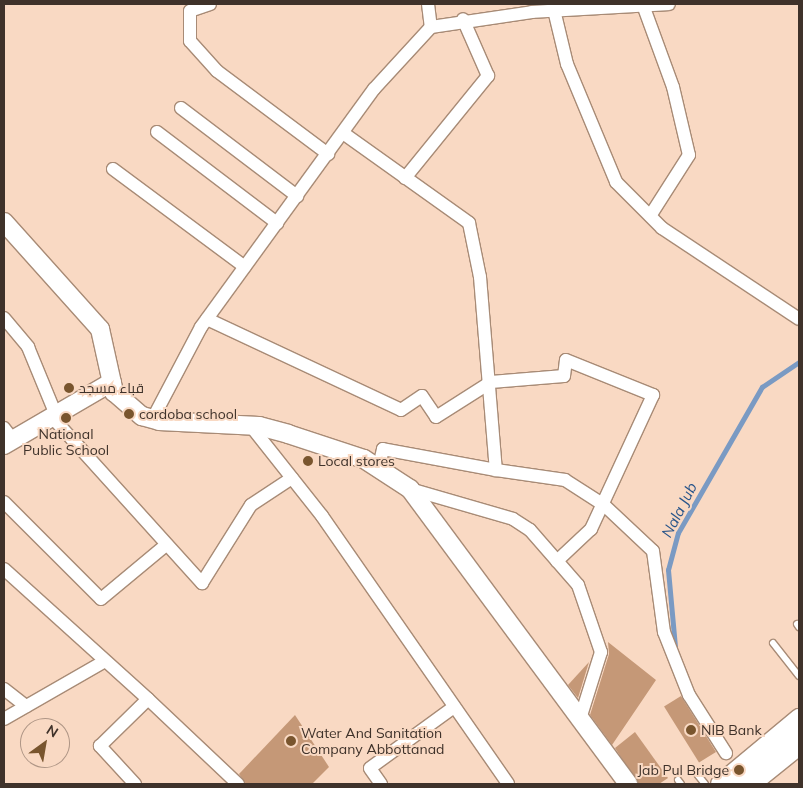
<!DOCTYPE html>
<html>
<head>
<meta charset="utf-8">
<style>
  body { margin:0 }
  #map { position:relative; width:803px; height:788px; overflow:hidden; background:#f9d9c3; font-family:Mulish,Cairo,sans-serif }
  div>[style] { position:absolute }
  [style*='--x'] { left:calc(var(--x)*1px); top:calc(var(--y)*1px); width:calc(var(--w)*1px); rotate:calc(var(--a)*1deg) }
  .stream>* { height:4.5px; margin:-2.25px; padding:0 2.25px; transform-origin:2.25px; border-radius:2.25px; background:#7a9ac3 }
  .building>* { inset:0; background:#c59877; transform-origin:0 0 }
  .roads { filter:drop-shadow(1px 0 #a88b76) drop-shadow(-1px 0 #a88b76) drop-shadow(0 1px #a88b76) drop-shadow(0 -1px #a88b76) }
  .lane>* { height:6px; margin:-3px; padding:0 3px; transform-origin:3px; border-radius:3px; background:#fff }
  .street>* { height:12px; margin:-6px; padding:0 6px; transform-origin:6px; border-radius:6px; background:#fff }
  .secondary>* { height:18px; margin:-9px; padding:0 9px; transform-origin:9px; border-radius:9px; background:#fff }
  .highway>* { height:21px; margin:-10.5px; padding:0 10.5px; transform-origin:10.5px; border-radius:10.5px; background:#fff }
  .dots>* { width:14px; height:14px; translate:-50% -50%; box-sizing:border-box; border:2px solid #f9d9c3; border-radius:50% }
  span { translate:-50% -50%; white-space:nowrap; text-align:center; line-height:1.15; -webkit-text-stroke:4px #f9d9c3; paint-order:stroke }
  .poi-label { font-size:14px; color:#3f322a }
  .left { translate:0 -50%; text-align:left }
  .right { translate:-100% -50%; text-align:right }
  .water-label { font-size:15px; color:#29558a; font-style:italic }
  .frame { position:absolute; inset:0; border:5px solid #3f322a; pointer-events:none }
  .north { position:absolute; left:20px; top:718px; width:50px; height:50px; box-sizing:border-box; background:#f9d9c3; border:1px solid #af9686; border-radius:50%; rotate:32deg; font-size:14px; font-weight:700; line-height:20px; text-align:center; color:#3f322a }
  .north::after { content:''; display:block; margin:auto; width:18px; height:22px; background:#79552e; clip-path:polygon(50% 0,100% 100%,50% 72%,0 100%) }
</style>
</head>
<body>
<div id="map">
  <div class="stream">
    <i style="--x:675;--y:647;--w:77;--a:-95.2"></i>
    <i style="--x:668;--y:570;--w:38;--a:-75"></i>
    <i style="--x:678;--y:533;--w:168;--a:-60.1"></i>
    <i style="--x:762;--y:387;--w:45;--a:-34"></i>
  </div>
  <div class="building">
    <i style="clip-path:polygon(608px 642px,656px 680px,612px 745px,590px 715px,609px 654px)"></i>
    <i style="clip-path:polygon(589px 662px,578px 698px,568px 685px)"></i>
    <i style="left:681px;top:696px;width:66px;height:20px;rotate:58deg"></i>
    <i style="clip-path:polygon(295px 715px,329px 767px,312px 784px,246px 784px,239px 774px)"></i>
    <i style="clip-path:polygon(635px 732px,668px 778px,659px 784px,638px 784px,615px 748px)"></i>
  </div>
  <div class="roads">
    <div class="lane">
      <i style="--x:797;--y:624;--w:4;--a:56"></i>
      <i style="--x:773;--y:643;--w:42;--a:51.8"></i>
      <i style="--x:693;--y:769;--w:19;--a:51"></i>
      <i style="--x:678;--y:780;--w:5;--a:53"></i>
    </div>
    <div class="street">
      <i style="--x:210;--y:4;--w:21;--a:161"></i>
      <i style="--x:190;--y:11;--w:30;--a:90"></i>
      <i style="--x:190;--y:41;--w:40;--a:48"></i>
      <i style="--x:217;--y:71;--w:139;--a:36.8"></i>
      <i style="--x:428;--y:4;--w:23;--a:83"></i>
      <i style="--x:643;--y:5;--w:87;--a:69.9"></i>
      <i style="--x:673;--y:87;--w:70;--a:76.8"></i>
      <i style="--x:689;--y:155;--w:72;--a:122.6"></i>
      <i style="--x:554;--y:10;--w:56;--a:76.5"></i>
      <i style="--x:567;--y:64;--w:128;--a:67.4"></i>
      <i style="--x:616;--y:182;--w:65;--a:45"></i>
      <i style="--x:662;--y:228;--w:164;--a:33.6"></i>
      <i style="--x:181;--y:108;--w:146;--a:37.2"></i>
      <i style="--x:157;--y:132;--w:151;--a:37.2"></i>
      <i style="--x:343;--y:133;--w:155;--a:35.5"></i>
      <i style="--x:469;--y:223;--w:55;--a:78.5"></i>
      <i style="--x:480;--y:277;--w:194;--a:85.3"></i>
      <i style="--x:496;--y:470;--w:115;--a:-169.5"></i>
      <i style="--x:383;--y:449;--w:17;--a:103"></i>
      <i style="--x:113;--y:169;--w:164;--a:36.6"></i>
      <i style="--x:405;--y:178;--w:132;--a:-50.9"></i>
      <i style="--x:488;--y:76;--w:62;--a:-113.7"></i>
      <i style="--x:4;--y:318;--w:38;--a:50"></i>
      <i style="--x:28;--y:347;--w:74;--a:67.6"></i>
      <i style="--x:207;--y:319;--w:214;--a:25.1"></i>
      <i style="--x:401;--y:410;--w:25;--a:-34"></i>
      <i style="--x:422;--y:396;--w:25;--a:56"></i>
      <i style="--x:436;--y:417;--w:65;--a:-32.5"></i>
      <i style="--x:491;--y:382;--w:73;--a:-4.7"></i>
      <i style="--x:564;--y:376;--w:16;--a:-83"></i>
      <i style="--x:566;--y:360;--w:94;--a:21.9"></i>
      <i style="--x:653;--y:395;--w:148;--a:114.8"></i>
      <i style="--x:591;--y:529;--w:47;--a:136.7"></i>
      <i style="--x:52;--y:417;--w:224;--a:47.9"></i>
      <i style="--x:202;--y:583;--w:92;--a:-57.9"></i>
      <i style="--x:251;--y:505;--w:49;--a:-33.4"></i>
      <i style="--x:152;--y:420;--w:105;--a:-62.2"></i>
      <i style="--x:201;--y:327;--w:294;--a:-54"></i>
      <i style="--x:374;--y:89;--w:84;--a:-47.4"></i>
      <i style="--x:431;--y:27;--w:102;--a:-8.4"></i>
      <i style="--x:532;--y:12;--w:137;--a:-3.3"></i>
      <i style="--x:250;--y:425;--w:116;--a:51.6"></i>
      <i style="--x:322;--y:516;--w:326;--a:55.2"></i>
      <i style="--x:4;--y:428;--w:15;--a:53"></i>
      <i style="--x:496;--y:470;--w:70;--a:8.2"></i>
      <i style="--x:565;--y:480;--w:46;--a:32.7"></i>
      <i style="--x:604;--y:505;--w:67;--a:43.2"></i>
      <i style="--x:653;--y:551;--w:82;--a:82.3"></i>
      <i style="--x:664;--y:632;--w:68;--a:68.4"></i>
      <i style="--x:689;--y:695;--w:69;--a:57.5"></i>
      <i style="--x:410;--y:489;--w:107;--a:16.2"></i>
      <i style="--x:513;--y:519;--w:20;--a:33"></i>
      <i style="--x:530;--y:530;--w:73;--a:48.9"></i>
      <i style="--x:578;--y:585;--w:71;--a:71.1"></i>
      <i style="--x:601;--y:652;--w:70;--a:107.4"></i>
      <i style="--x:4;--y:502;--w:137;--a:45"></i>
      <i style="--x:101;--y:599;--w:85;--a:-39.7"></i>
      <i style="--x:4;--y:569;--w:194;--a:42.1"></i>
      <i style="--x:4;--y:689;--w:28;--a:38"></i>
      <i style="--x:4;--y:719;--w:116;--a:-29.9"></i>
      <i style="--x:135;--y:784;--w:52;--a:-132.6"></i>
      <i style="--x:100;--y:746;--w:67;--a:-44.4"></i>
      <i style="--x:148;--y:699;--w:124;--a:43.4"></i>
      <i style="--x:381;--y:784;--w:19;--a:-125"></i>
      <i style="--x:370;--y:768;--w:104;--a:-36"></i>
    </div>
    <div class="secondary">
      <i style="--x:4;--y:222;--w:144;--a:48.1"></i>
      <i style="--x:100;--y:329;--w:65;--a:77.5"></i>
      <i style="--x:114;--y:392;--w:37;--a:41"></i>
      <i style="--x:142;--y:416;--w:18;--a:16"></i>
      <i style="--x:159;--y:421;--w:100;--a:2.9"></i>
      <i style="--x:259;--y:426;--w:30;--a:15"></i>
      <i style="--x:288;--y:434;--w:80;--a:18.2"></i>
      <i style="--x:364;--y:459;--w:55;--a:33.1"></i>
      <i style="--x:410;--y:489;--w:367;--a:53.5"></i>
      <i style="--x:4;--y:445;--w:125;--a:-30.3"></i>
    </div>
    <div class="highway">
      <i style="--x:721;--y:784;--w:102;--a:-39.8"></i>
      <i style="--x:748;--y:784;--w:65;--a:-38.8"></i>
    </div>
  </div>
  <div class="dots">
    <i style="left:69px;top:388px;background:#79552e"></i>
    <i style="left:129px;top:414px;background:#79552e"></i>
    <i style="left:66px;top:418px;background:#79552e"></i>
    <i style="left:308px;top:461px;background:#79552e"></i>
    <i style="left:691px;top:730px;background:#79552e"></i>
    <i style="left:291px;top:741px;background:#79552e"></i>
    <i style="left:739px;top:770px;background:#79552e"></i>
  </div>
  <div class="poi-label">
    <span class="left" style="left:79px;top:388px">قباء مسجد</span>
    <span class="left" style="left:139px;top:414px">cordoba school</span>
    <span style="left:66px;top:442px">National<br>Public School</span>
    <span class="left" style="left:318px;top:461px">Local stores</span>
    <span class="left" style="left:701px;top:730px">NIB Bank</span>
    <span class="left" style="left:301px;top:741px">Water And Sanitation<br>Company Abbottanad</span>
    <span class="right" style="left:729px;top:770px">Jab Pul Bridge</span>
  </div>
  <div class="water-label">
    <span style="left:679px;top:510px;rotate:-63deg">Nala Jub</span>
  </div>
  <div class="frame"></div>
  <div class="north">N</div>
</div>
</body>
</html>
